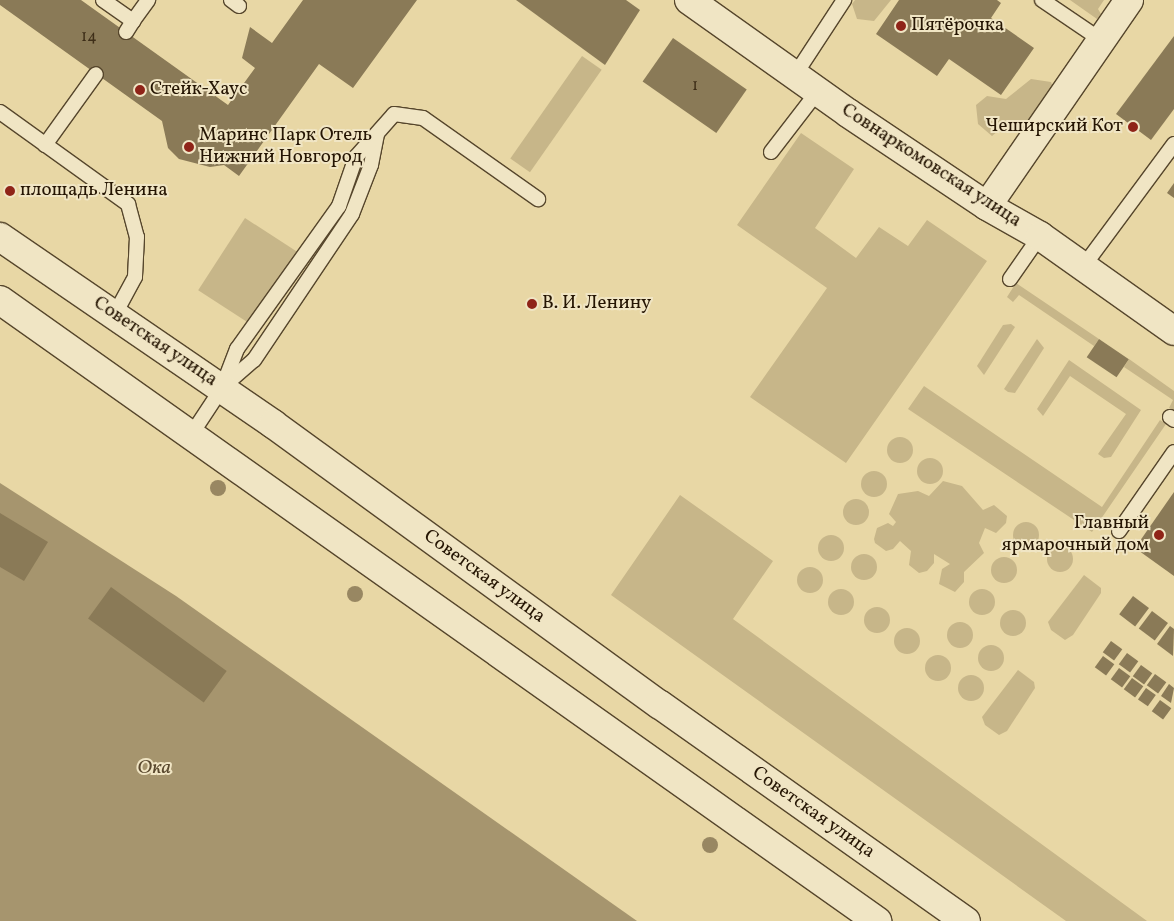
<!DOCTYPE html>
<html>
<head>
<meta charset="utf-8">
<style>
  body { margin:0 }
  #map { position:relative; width:1174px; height:921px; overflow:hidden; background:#e8d7a5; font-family:Vollkorn,serif }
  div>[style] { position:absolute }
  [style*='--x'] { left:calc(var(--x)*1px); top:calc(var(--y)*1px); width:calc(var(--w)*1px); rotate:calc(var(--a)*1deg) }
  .green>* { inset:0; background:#c7b689; transform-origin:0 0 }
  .round { border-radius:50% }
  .water>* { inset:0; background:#a6956e }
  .building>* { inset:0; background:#8a7a57; transform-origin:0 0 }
  .roads { filter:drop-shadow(1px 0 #56462c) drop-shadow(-1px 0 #56462c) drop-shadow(0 1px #56462c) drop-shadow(0 -1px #56462c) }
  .service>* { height:14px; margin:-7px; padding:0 7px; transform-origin:7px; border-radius:7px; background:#f0e5c4 }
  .minor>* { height:28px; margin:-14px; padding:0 14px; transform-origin:14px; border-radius:14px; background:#f0e5c4 }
  .tertiary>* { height:28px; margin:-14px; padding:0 14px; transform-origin:14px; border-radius:14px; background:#f0e5c4 }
  .secondary>* { height:28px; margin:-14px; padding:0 14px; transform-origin:14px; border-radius:14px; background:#f0e5c4 }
  .trees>* { width:16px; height:16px; margin:-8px; border-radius:50%; background:#988762 }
  .dots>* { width:14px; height:14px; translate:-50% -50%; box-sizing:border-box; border:2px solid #f0e5c4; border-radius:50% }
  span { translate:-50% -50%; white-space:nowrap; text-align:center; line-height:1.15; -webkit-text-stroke:4px #f0e5c4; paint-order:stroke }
  .number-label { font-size:16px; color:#3e2e18 }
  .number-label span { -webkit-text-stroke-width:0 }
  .poi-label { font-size:19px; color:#251503 }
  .left { translate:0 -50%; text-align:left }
  .right { translate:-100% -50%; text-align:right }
  .street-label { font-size:19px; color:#251503 }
  .water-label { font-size:20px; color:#59482e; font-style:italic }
</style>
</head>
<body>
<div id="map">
  <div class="green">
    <i style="clip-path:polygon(855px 0,891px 0,874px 21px,857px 19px,852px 4px)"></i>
    <i style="clip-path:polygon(1070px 0,1104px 0,1098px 9px,1101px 14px,1097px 19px)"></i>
    <i style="left:582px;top:56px;width:24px;height:125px;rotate:35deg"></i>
    <i style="clip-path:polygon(1031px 79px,1051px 82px,1056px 95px,1029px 132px,1005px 125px,992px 136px,978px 124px,976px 105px,987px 96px,1006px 99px)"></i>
    <i style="clip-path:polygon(801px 133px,854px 169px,815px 228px,856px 258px,879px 227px,908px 246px,927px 220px,987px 261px,846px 463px,750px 397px,827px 288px,737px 225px)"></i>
    <i style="left:245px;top:218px;width:64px;height:86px;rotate:33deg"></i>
    <i style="clip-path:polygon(1016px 283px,1099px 339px,1094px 346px,1019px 295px,1013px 302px,1007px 297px)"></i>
    <i style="clip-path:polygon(1011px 324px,1015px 327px,984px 375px,977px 366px,1003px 325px)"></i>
    <i style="clip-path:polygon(1037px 339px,1044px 348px,1015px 393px,1008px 392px,1004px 389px)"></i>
    <i style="clip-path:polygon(1129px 359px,1174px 391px,1174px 411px,1169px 408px,1173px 400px,1124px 367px)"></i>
    <i style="clip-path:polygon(1069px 360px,1141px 410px,1111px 457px,1104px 458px,1098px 454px,1126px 414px,1070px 376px,1043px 416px,1037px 409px)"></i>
    <i style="clip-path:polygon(924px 386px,1102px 507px,1160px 420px,1166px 424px,1092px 532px,908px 409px)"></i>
    <i class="round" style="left:887px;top:437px;width:26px;height:26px"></i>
    <i class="round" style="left:917px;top:458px;width:26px;height:26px"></i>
    <i class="round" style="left:861px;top:471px;width:26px;height:26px"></i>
    <i style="clip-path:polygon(943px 481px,962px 486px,983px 510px,994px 505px,1007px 516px,1006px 523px,996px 533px,985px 528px,979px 543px,984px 553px,964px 572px,964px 582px,955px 592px,939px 584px,942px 569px,950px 564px,934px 554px,934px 563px,927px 571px,919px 573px,909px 565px,911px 551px,900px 541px,893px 549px,886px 551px,875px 543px,874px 539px,877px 528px,888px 523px,893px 526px,896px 522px,889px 514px,898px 494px,918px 491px,929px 496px)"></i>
    <i style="clip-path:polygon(680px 495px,773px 561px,733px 619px,1147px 921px,1066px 921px,611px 595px)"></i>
    <i class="round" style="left:843px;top:499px;width:26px;height:26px"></i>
    <i class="round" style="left:1013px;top:522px;width:26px;height:26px"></i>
    <i class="round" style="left:818px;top:535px;width:26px;height:26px"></i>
    <i class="round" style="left:1047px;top:546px;width:26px;height:26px"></i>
    <i class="round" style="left:851px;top:554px;width:26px;height:26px"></i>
    <i class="round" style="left:991px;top:557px;width:26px;height:26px"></i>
    <i class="round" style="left:797px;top:567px;width:26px;height:26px"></i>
    <i style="clip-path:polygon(1084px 575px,1101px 588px,1101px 593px,1073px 635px,1065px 640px,1051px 630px,1048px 622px)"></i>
    <i class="round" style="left:828px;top:589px;width:26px;height:26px"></i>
    <i class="round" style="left:969px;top:589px;width:26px;height:26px"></i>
    <i class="round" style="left:864px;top:607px;width:26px;height:26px"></i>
    <i class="round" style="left:1000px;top:610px;width:26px;height:26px"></i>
    <i class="round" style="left:947px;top:622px;width:26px;height:26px"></i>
    <i class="round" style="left:894px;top:628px;width:26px;height:26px"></i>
    <i class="round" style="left:978px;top:645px;width:26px;height:26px"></i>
    <i class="round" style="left:925px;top:655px;width:26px;height:26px"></i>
    <i style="clip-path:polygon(1018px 670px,1034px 682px,1035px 688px,1007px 731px,999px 735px,985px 725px,982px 717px)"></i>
    <i class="round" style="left:958px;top:675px;width:26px;height:26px"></i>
  </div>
  <div class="water">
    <i style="clip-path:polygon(0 483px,176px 596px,637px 921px,0 921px)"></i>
  </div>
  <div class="building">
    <i style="clip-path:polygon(0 0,81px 0,228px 105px,255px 68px,242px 58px,250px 27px,272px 43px,303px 0,417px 0,353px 88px,319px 64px,239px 176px,224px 165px,210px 167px,179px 159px,168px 148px,162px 121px,0 5px)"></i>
    <i style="clip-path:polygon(516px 0,626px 0,640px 10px,605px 65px)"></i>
    <i style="clip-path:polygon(899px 0,997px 0,1001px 3px,991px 18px,1034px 48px,1001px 95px,949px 59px,937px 76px,876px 34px)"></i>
    <i style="clip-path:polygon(1174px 36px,1174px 109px,1151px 140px,1116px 114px)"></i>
    <i style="left:673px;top:38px;width:90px;height:53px;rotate:35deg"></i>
    <i style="clip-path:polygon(1174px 183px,1174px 198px,1167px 193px)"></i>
    <i style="left:1099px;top:339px;width:36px;height:22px;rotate:34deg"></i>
    <i style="clip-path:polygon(1174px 492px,1174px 576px,1135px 548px)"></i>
    <i style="clip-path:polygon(0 513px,48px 542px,24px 581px,0 567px)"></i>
    <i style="left:111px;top:587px;width:143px;height:39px;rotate:36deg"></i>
    <i style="left:1133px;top:596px;width:20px;height:23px;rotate:37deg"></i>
    <i style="left:1152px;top:611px;width:20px;height:22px;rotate:37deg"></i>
    <i style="clip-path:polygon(1170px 626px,1174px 629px,1173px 656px,1157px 644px)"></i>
    <i style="left:1111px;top:641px;width:14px;height:14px;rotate:36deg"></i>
    <i style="left:1127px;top:653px;width:14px;height:14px;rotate:36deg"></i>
    <i style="left:1103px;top:656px;width:14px;height:14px;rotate:36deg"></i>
    <i style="left:1141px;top:665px;width:14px;height:14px;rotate:36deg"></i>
    <i style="left:1119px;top:668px;width:14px;height:14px;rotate:36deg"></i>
    <i style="left:1155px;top:674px;width:14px;height:14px;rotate:36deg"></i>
    <i style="left:1132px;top:678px;width:14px;height:14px;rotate:36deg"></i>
    <i style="clip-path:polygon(1169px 684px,1174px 688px,1171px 703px,1161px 696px)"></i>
    <i style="left:1146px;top:688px;width:12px;height:14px;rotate:35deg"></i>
    <i style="left:1160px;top:700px;width:14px;height:14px;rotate:36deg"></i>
  </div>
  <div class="roads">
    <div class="service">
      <i style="--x:103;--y:0;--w:37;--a:35"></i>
      <i style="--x:133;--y:21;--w:13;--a:122"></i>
      <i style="--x:231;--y:0;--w:10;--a:37"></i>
      <i style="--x:1042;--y:0;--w:71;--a:34.1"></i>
      <i style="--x:133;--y:21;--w:26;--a:-54"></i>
      <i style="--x:795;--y:75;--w:90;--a:-56.8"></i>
      <i style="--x:0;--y:112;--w:158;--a:35.7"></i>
      <i style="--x:128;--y:204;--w:34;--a:75"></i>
      <i style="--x:137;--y:237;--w:40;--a:92.9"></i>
      <i style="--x:135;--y:277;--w:42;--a:118.4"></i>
      <i style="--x:45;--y:145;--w:87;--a:-54.3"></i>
      <i style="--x:771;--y:152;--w:77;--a:-52.4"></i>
      <i style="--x:1083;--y:267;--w:153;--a:-53.5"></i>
      <i style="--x:1010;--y:279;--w:52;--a:-55.1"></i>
      <i style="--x:225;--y:385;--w:38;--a:-41"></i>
      <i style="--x:254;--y:360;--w:176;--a:-56.1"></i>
      <i style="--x:352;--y:214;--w:53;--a:-68.8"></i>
      <i style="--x:371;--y:165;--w:31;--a:-79"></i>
      <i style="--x:1170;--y:417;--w:5;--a:37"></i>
      <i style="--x:191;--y:435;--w:56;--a:-56.6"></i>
      <i style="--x:222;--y:388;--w:42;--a:-69"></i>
      <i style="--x:237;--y:349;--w:176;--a:-54.5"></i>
      <i style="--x:339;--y:206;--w:52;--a:-70.9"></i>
      <i style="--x:356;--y:157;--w:57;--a:-48.5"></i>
      <i style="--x:394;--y:114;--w:29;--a:8"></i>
      <i style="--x:423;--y:118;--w:141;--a:35.2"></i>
      <i style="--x:1119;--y:531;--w:96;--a:-55.2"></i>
    </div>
    <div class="minor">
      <i style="--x:987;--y:206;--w:250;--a:-55.4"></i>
    </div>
    <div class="tertiary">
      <i style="--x:689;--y:0;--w:195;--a:35.4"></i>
      <i style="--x:848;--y:113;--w:167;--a:33.8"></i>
      <i style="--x:987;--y:206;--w:61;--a:29.5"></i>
      <i style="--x:1040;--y:236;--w:164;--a:35.3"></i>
    </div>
    <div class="secondary">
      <i style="--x:0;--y:237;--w:331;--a:34.4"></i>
      <i style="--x:273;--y:424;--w:477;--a:36"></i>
      <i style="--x:659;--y:704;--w:376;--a:35.3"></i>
      <i style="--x:0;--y:300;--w:1075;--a:35.3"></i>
    </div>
  </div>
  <div class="trees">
    <i style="left:218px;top:488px"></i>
    <i style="left:355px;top:594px"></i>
    <i style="left:710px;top:845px"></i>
  </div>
  <div class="dots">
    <i style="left:901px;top:26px;background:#8f2418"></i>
    <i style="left:140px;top:90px;background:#8f2418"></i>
    <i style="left:1133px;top:127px;background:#8f2418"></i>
    <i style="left:189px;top:147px;background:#8f2418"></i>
    <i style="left:10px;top:191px;background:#8f2418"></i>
    <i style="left:532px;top:304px;background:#8f2418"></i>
    <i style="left:1159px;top:535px;background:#8f2418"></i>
  </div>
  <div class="number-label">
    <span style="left:89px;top:37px">14</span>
    <span style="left:695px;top:86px">1</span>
  </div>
  <div class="poi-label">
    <span class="left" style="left:911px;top:26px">Пятёрочка</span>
    <span class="left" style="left:150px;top:90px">Стейк-Хаус</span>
    <span class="right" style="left:1123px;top:127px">Чеширский Кот</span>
    <span class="left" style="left:199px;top:147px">Маринс Парк Отель<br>Нижний Новгород</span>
    <span class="left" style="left:20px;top:191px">площадь Ленина</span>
    <span class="left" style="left:542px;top:304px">В. И. Ленину</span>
    <span class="right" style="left:1149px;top:535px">Главный<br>ярмарочный дом</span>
  </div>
  <div class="street-label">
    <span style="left:931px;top:166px;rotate:33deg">Совнаркомовская улица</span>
    <span style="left:155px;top:342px;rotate:34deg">Советская улица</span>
    <span style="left:484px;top:577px;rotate:36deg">Советская улица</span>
    <span style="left:813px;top:813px;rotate:35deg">Советская улица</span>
  </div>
  <div class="water-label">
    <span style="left:154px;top:768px">Ока</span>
  </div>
</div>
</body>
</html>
